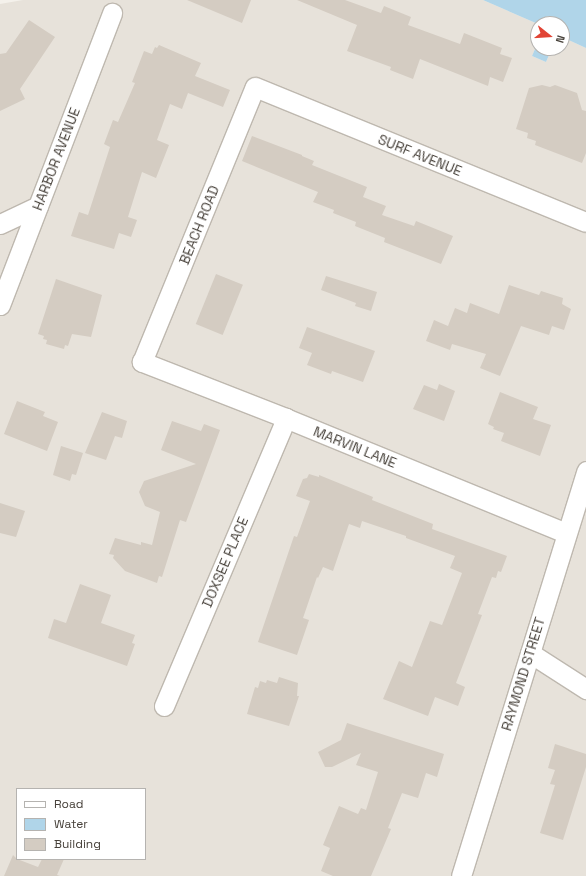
<!DOCTYPE html>
<html>
<head>
<meta charset="utf-8">
<style>
  body { margin:0 }
  #map { position:relative; width:586px; height:876px; overflow:hidden; background:#f4f1eb; font-family:"Space Grotesk",sans-serif }
  div>[style] { position:absolute }
  [style*='--x'] { left:calc(var(--x)*1px); top:calc(var(--y)*1px); width:calc(var(--w)*1px); rotate:calc(var(--a)*1deg) }
  .residential>* { inset:0; background:#e7e2da }
  .water>* { inset:0; background:#b0d5e9 }
  .building>* { inset:0; background:#d4ccc2; transform-origin:0 0 }
  .roads { filter:drop-shadow(1px 0 #beb8af) drop-shadow(-1px 0 #beb8af) drop-shadow(0 1px #beb8af) drop-shadow(0 -1px #beb8af) }
  .street>* { height:19px; margin:-9.5px; padding:0 9.5px; transform-origin:9.5px; border-radius:9.5px; background:#fff }
  span { translate:-50% -50%; white-space:nowrap; text-align:center; line-height:1.15; -webkit-text-stroke:3.5px #fff; paint-order:stroke }
  .street-label { font-size:14px; color:#47413a }
  .legend { position:absolute; left:16px; top:788px; width:130px; height:72px; box-sizing:border-box; background:#fff; border:1px solid #b5b3b0; margin:0; padding:5px 7px; list-style:none; font-size:12px; color:#47413a }
  .legend li { display:flex; align-items:center; gap:8px; height:20px }
  .legend b { width:20px; border:1px solid #b5b3b0 }
  .north { position:absolute; left:530px; top:16px; width:40px; height:40px; box-sizing:border-box; background:#fff; border:1px solid #b5b3b0; border-radius:50%; rotate:107deg; font-size:11px; font-weight:700; line-height:16px; text-align:center; color:#47413a }
  .north::after { content:''; display:block; margin:auto; width:14px; height:18px; background:#e14435; clip-path:polygon(50% 0,100% 100%,50% 72%,0 100%) }
</style>
</head>
<body>
<div id="map">
  <div class="residential">
    <i style="clip-path:polygon(evenodd,23px 0,483px 0,538px 24px,538px 42px,532px 56px,546px 62px,552px 48px,562px 48px,562px 37px,586px 48px,586px 876px,0 876px,0 4px,23px 0,17px 789px,145px 789px,145px 859px,17px 859px,17px 789px)"></i>
  </div>
  <div class="water">
    <i style="clip-path:polygon(483px 0,586px 0,586px 48px,562px 37px,562px 24px,538px 24px)"></i>
    <i style="clip-path:polygon(538px 42px,538px 48px,552px 48px,546px 62px,532px 56px)"></i>
  </div>
  <div class="building">
    <i style="clip-path:polygon(187px 0,251px 0,242px 23px)"></i>
    <i style="clip-path:polygon(297px 0,345px 0,381px 13px,384px 6px,411px 17px,408px 25px,460px 44px,464px 33px,502px 48px,500px 54px,512px 58px,503px 82px,490px 77px,488px 86px,420px 59px,413px 79px,390px 70px,391px 67px,347px 51px,357px 25px)"></i>
    <i style="clip-path:polygon(29px 20px,55px 37px,20px 89px,25px 99px,0 111px,0 54px,6px 53px)"></i>
    <i style="clip-path:polygon(159px 45px,201px 63px,195px 76px,230px 90px,223px 107px,188px 93px,182px 109px,170px 104px,157px 140px,169px 145px,156px 178px,142px 172px,128px 217px,137px 220px,131px 237px,119px 233px,114px 249px,71px 236px,79px 212px,88px 215px,110px 147px,104px 144px,113px 120px,118px 122px,135px 83px,132px 82px,144px 51px,152px 54px,155px 47px,157px 48px)"></i>
    <i style="clip-path:polygon(542px 85px,550px 87px,555px 85px,577px 93px,582px 110px,586px 111px,586px 153px,582px 163px,535px 145px,536px 141px,527px 138px,528px 133px,516px 129px,529px 88px)"></i>
    <i style="clip-path:polygon(252px 136px,302px 155px,302px 156px,314px 161px,312px 165px,367px 187px,363px 197px,386px 206px,382px 215px,414px 226px,416px 221px,453px 236px,441px 264px,384px 242px,385px 238px,355px 226px,356px 222px,333px 213px,334px 210px,313px 202px,318px 192px,242px 161px)"></i>
    <i style="left:216px;top:274px;width:29px;height:54px;rotate:22deg"></i>
    <i style="clip-path:polygon(326px 276px,377px 292px,371px 311px,355px 306px,356px 303px,321px 290px)"></i>
    <i style="clip-path:polygon(56px 279px,102px 295px,91px 337px,72px 334px,68px 346px,65px 345px,64px 349px,46px 344px,47px 340px,43px 339px,44px 336px,38px 334px)"></i>
    <i style="clip-path:polygon(509px 285px,539px 295px,541px 291px,563px 298px,562px 304px,571px 309px,564px 330px,552px 326px,549px 335px,521px 326px,500px 376px,480px 368px,486px 354px,452px 344px,450px 350px,426px 341px,434px 320px,448px 326px,455px 308px,467px 313px,470px 303px,499px 314px)"></i>
    <i style="clip-path:polygon(307px 327px,375px 351px,363px 382px,332px 371px,331px 374px,307px 365px,312px 353px,299px 348px)"></i>
    <i style="clip-path:polygon(439px 384px,455px 391px,444px 421px,413px 409px,424px 385px,437px 390px)"></i>
    <i style="clip-path:polygon(500px 392px,538px 407px,533px 419px,551px 425px,540px 456px,501px 441px,504px 433px,493px 429px,494px 427px,488px 424px)"></i>
    <i style="clip-path:polygon(17px 401px,45px 412px,43px 416px,58px 422px,47px 451px,4px 434px)"></i>
    <i style="clip-path:polygon(102px 412px,127px 421px,122px 438px,115px 436px,106px 460px,85px 453px)"></i>
    <i style="clip-path:polygon(172px 421px,201px 431px,204px 424px,220px 430px,186px 522px,180px 520px,162px 577px,159px 576px,157px 583px,125px 571px,113px 558px,114px 555px,109px 554px,115px 538px,141px 545px,141px 542px,152px 545px,160px 512px,145px 506px,139px 492px,144px 481px,196px 464px,161px 450px)"></i>
    <i style="clip-path:polygon(61px 446px,83px 453px,76px 475px,72px 474px,70px 481px,53px 475px)"></i>
    <i style="clip-path:polygon(309px 474px,319px 477px,319px 475px,373px 497px,372px 500px,433px 524px,432px 529px,507px 556px,501px 572px,498px 571px,496px 578px,492px 577px,478px 614px,482px 615px,456px 683px,465px 687px,458px 706px,435px 697px,428px 716px,383px 699px,399px 661px,412px 667px,430px 621px,442px 625px,462px 573px,450px 568px,455px 556px,406px 538px,406px 536px,362px 521px,360px 528px,349px 524px,333px 571px,323px 567px,318px 578px,317px 577px,303px 618px,309px 620px,297px 655px,258px 642px,294px 536px,297px 537px,310px 501px,296px 496px,303px 479px,307px 478px)"></i>
    <i style="clip-path:polygon(0 503px,25px 511px,16px 537px,0 533px)"></i>
    <i style="clip-path:polygon(80px 584px,111px 595px,101px 623px,135px 635px,132px 643px,135px 644px,127px 666px,48px 638px,54px 619px,66px 623px)"></i>
    <i style="clip-path:polygon(279px 677px,298px 683px,297px 696px,299px 696px,289px 726px,247px 714px,255px 687px,258px 688px,260px 681px,266px 683px,267px 680px,277px 683px)"></i>
    <i style="clip-path:polygon(347px 723px,444px 754px,437px 777px,426px 773px,418px 798px,402px 793px,388px 828px,391px 829px,371px 876px,333px 876px,321px 871px,330px 848px,323px 845px,339px 806px,358px 814px,361px 808px,366px 810px,378px 772px,356px 765px,361px 753px,332px 767px,325px 767px,318px 752px,341px 740px)"></i>
    <i style="clip-path:polygon(555px 744px,586px 754px,586px 767px,563px 840px,540px 833px,555px 785px,550px 784px,555px 770px,548px 768px)"></i>
    <i style="clip-path:polygon(13px 855px,17px 859px,38px 867px,42px 859px,64px 859px,57px 875px,60px 876px,4px 876px)"></i>
  </div>
  <div class="roads">
    <div class="street">
      <i style="--x:0;--y:224;--w:42;--a:-25.3"></i>
      <i style="--x:0;--y:305;--w:313;--a:-69"></i>
      <i style="--x:566;--y:533;--w:303;--a:-157.7"></i>
      <i style="--x:286;--y:418;--w:155;--a:-158.7"></i>
      <i style="--x:142;--y:362;--w:297;--a:-67.7"></i>
      <i style="--x:255;--y:87;--w:357;--a:22.2"></i>
      <i style="--x:530;--y:653;--w:67;--a:32.7"></i>
      <i style="--x:164;--y:706;--w:313;--a:-67"></i>
      <i style="--x:461;--y:876;--w:424;--a:-72.8"></i>
    </div>
  </div>
  <div class="street-label">
    <span style="left:420px;top:155px;rotate:22deg">SURF AVENUE</span>
    <span style="left:56px;top:159px;rotate:-69deg">HARBOR AVENUE</span>
    <span style="left:199px;top:225px;rotate:-68deg">BEACH ROAD</span>
    <span style="left:355px;top:447px;rotate:22deg">MARVIN LANE</span>
    <span style="left:225px;top:562px;rotate:-67deg">DOXSEE PLACE</span>
    <span style="left:523px;top:674px;rotate:-73deg">RAYMOND STREET</span>
  </div>
  <ul class="legend">
  <li><b style="height:5px;background:#fff"></b>Road</li>
  <li><b style="height:11px;background:#b0d5e9"></b>Water</li>
  <li><b style="height:11px;background:#d4ccc2"></b>Building</li>
  </ul>
  <div class="north">N</div>
</div>
</body>
</html>
